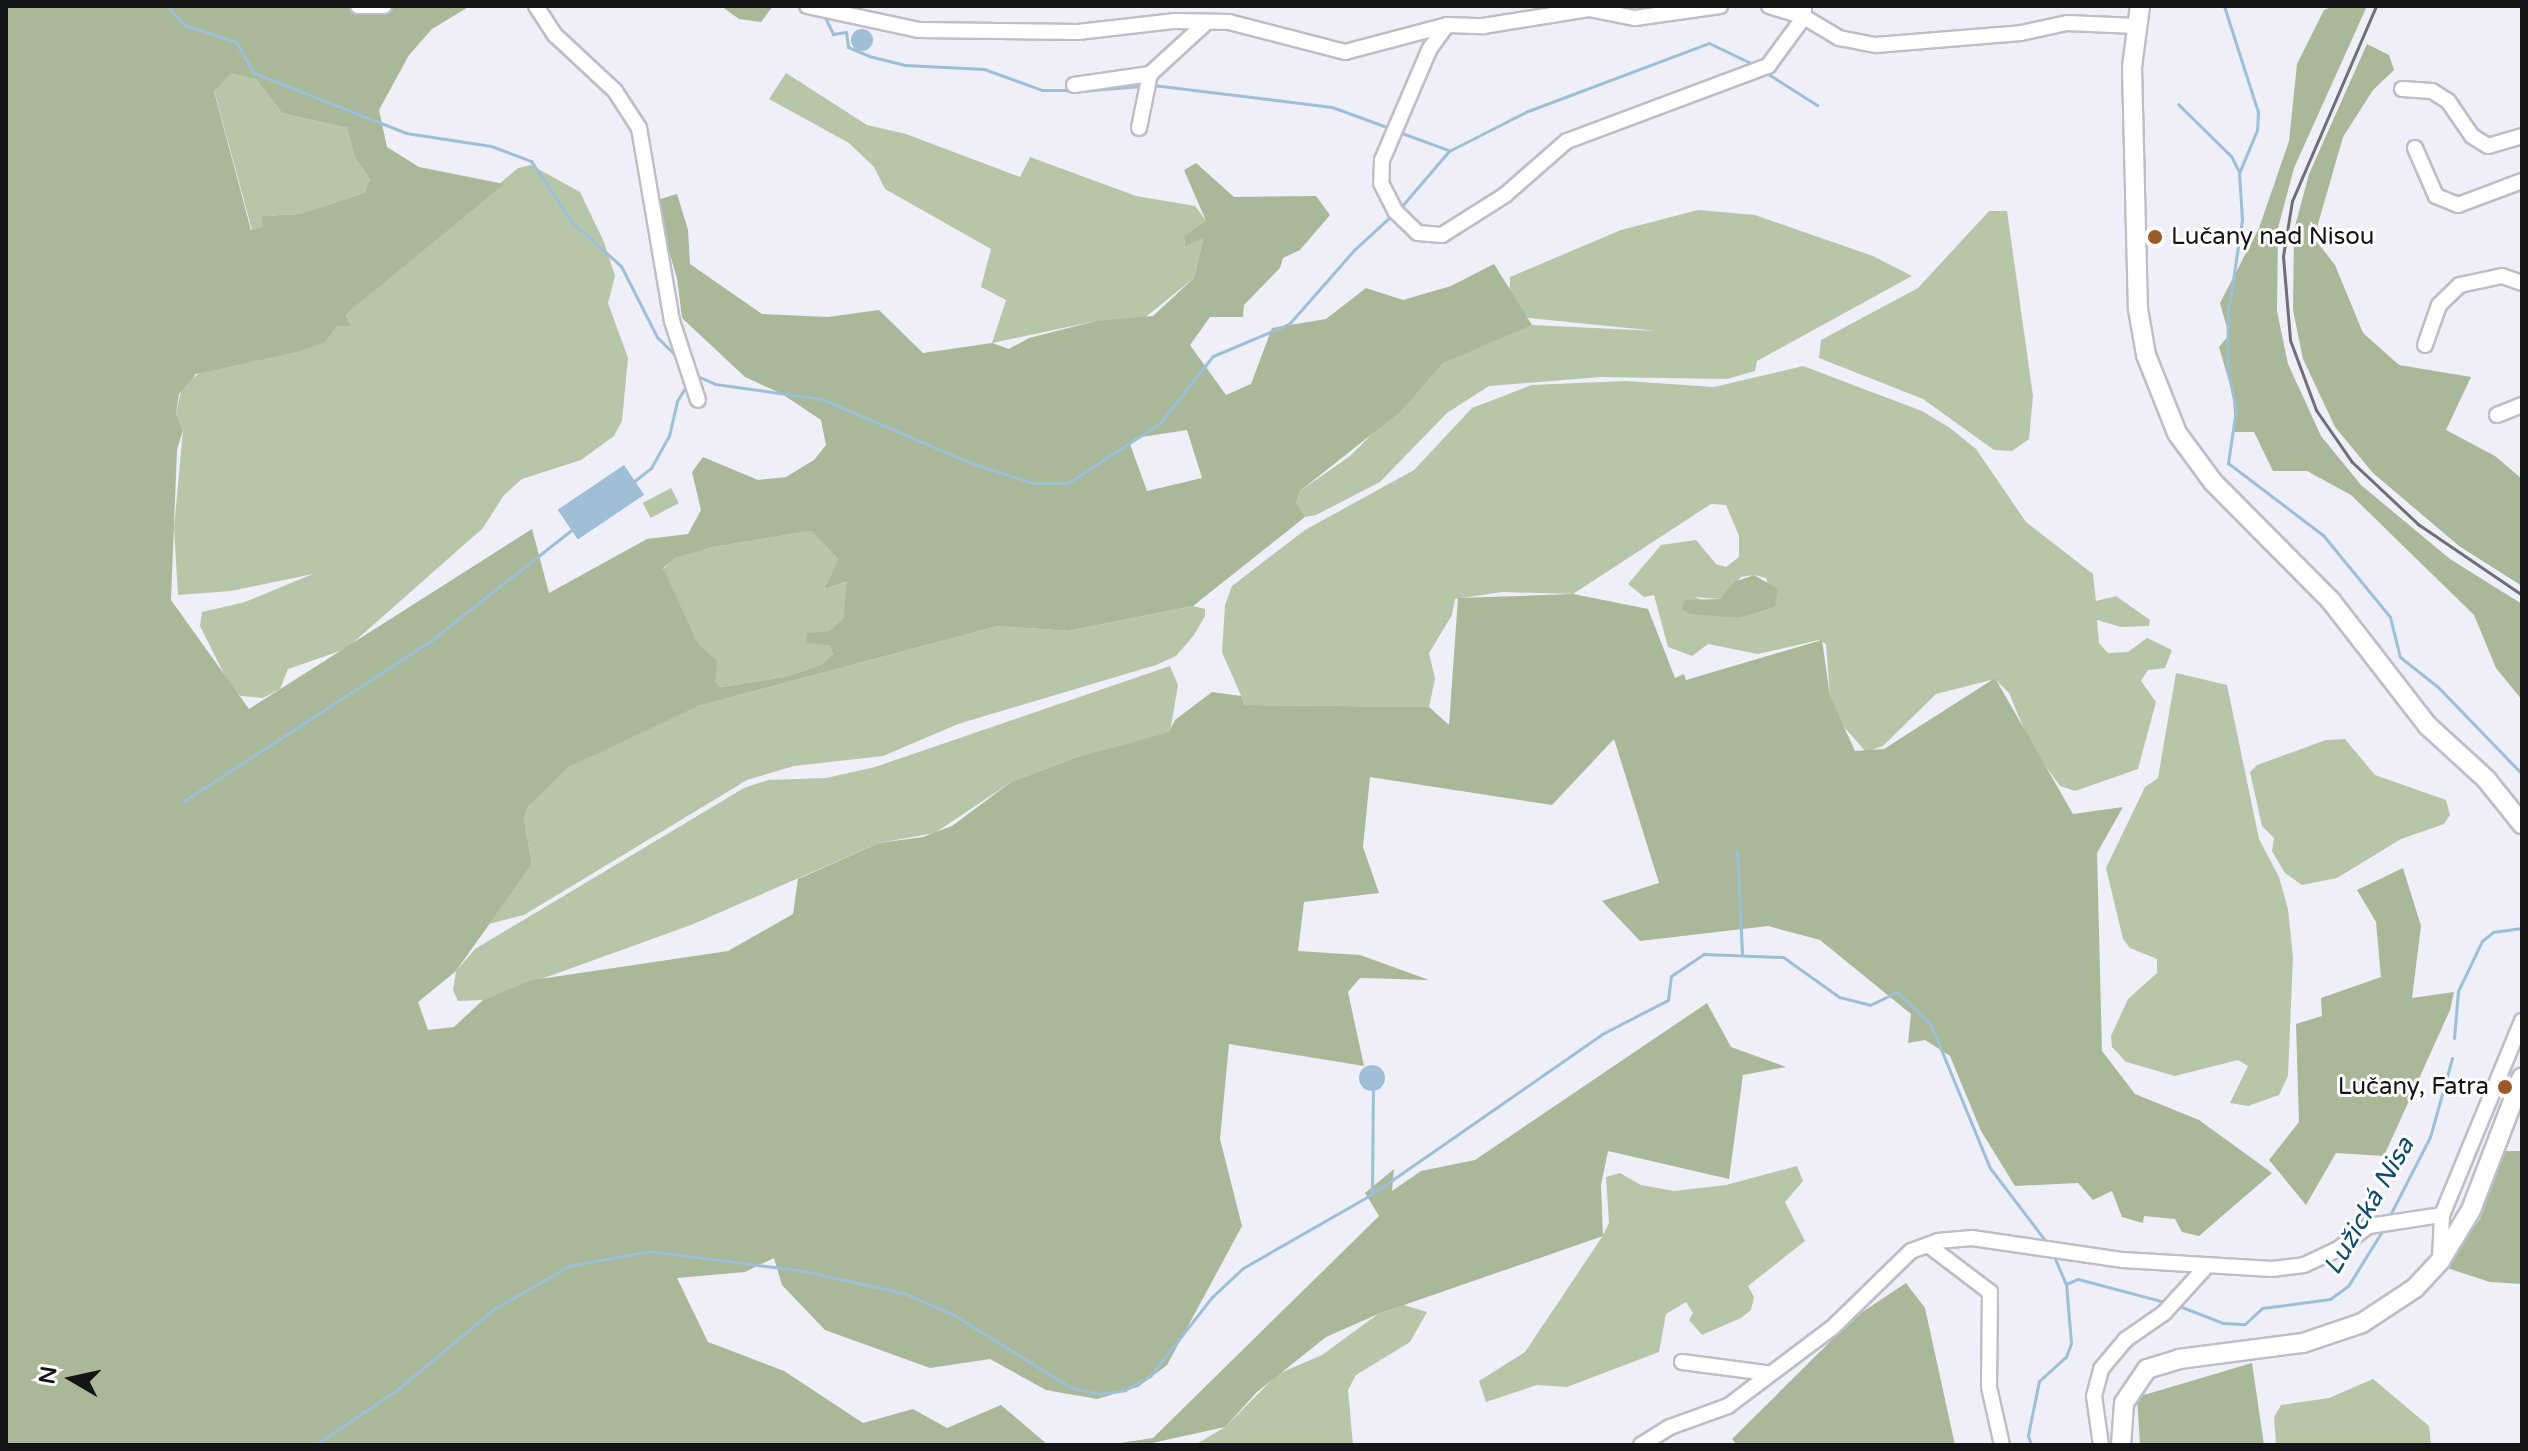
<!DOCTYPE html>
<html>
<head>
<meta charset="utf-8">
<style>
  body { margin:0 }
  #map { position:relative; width:2528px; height:1451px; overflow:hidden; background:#efeffa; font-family:"Varela Round",sans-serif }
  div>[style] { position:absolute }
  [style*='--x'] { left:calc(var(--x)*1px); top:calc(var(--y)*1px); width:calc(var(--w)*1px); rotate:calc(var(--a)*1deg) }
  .green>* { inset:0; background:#b7c6a8; transform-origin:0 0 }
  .forest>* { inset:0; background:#a8b898 }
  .water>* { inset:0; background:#9ebfd5; transform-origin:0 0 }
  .round { border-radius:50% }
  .stream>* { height:3px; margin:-1.5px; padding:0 1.5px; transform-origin:1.5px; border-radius:1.5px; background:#9ebfd5 }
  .roads { filter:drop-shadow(2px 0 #bebdc8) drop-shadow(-2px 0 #bebdc8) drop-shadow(0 2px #bebdc8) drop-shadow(0 -2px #bebdc8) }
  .minor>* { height:14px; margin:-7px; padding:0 7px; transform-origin:7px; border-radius:7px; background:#fff }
  .major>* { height:18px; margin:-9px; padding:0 9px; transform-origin:9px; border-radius:9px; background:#fff }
  .rail>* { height:3px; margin:-1.5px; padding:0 1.5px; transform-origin:1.5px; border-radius:1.5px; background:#6f6f76 }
  .dots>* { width:22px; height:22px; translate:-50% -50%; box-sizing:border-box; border:4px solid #fff; border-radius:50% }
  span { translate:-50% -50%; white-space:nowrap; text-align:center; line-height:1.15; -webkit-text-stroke:6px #fff; paint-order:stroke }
  .poi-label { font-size:24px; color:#141417 }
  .left { translate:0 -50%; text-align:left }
  .right { translate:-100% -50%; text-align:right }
  .water-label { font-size:26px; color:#104c6a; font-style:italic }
  .frame { position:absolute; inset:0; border:8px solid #141417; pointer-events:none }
  .north { position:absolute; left:32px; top:1339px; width:80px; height:80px; -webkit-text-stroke:6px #fff; paint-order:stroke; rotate:279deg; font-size:22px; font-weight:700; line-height:32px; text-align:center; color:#141417 }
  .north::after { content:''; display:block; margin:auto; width:28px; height:36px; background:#141417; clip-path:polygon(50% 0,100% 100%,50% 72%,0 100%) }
</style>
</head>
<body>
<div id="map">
  <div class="green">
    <i style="clip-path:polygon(231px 72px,256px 79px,282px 113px,347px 128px,355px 158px,370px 179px,364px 193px,299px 214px,263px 216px,264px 228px,252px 230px,214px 90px)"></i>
    <i style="clip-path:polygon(786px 73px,867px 125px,906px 134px,1020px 177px,1030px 157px,1136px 196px,1195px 206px,1207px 222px,1184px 236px,1185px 245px,1203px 239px,1194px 278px,1142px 320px,1096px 321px,992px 343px,1006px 300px,981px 287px,991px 249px,885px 189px,874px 167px,849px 143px,769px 99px)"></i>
    <i style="clip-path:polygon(531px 165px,580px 192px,604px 242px,615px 276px,608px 303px,628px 358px,622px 421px,614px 436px,581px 460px,522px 479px,504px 495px,483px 528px,346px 649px,288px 669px,280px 689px,263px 698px,241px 696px,232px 690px,200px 626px,202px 612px,245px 602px,313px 574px,231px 591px,178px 595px,174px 528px,183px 430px,176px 414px,182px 386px,201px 372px,324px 343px,352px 309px,518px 168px)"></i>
    <i style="clip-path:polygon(1698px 210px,1755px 215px,1873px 256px,1912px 276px,1757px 361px,1755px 371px,1727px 379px,1601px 377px,1489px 386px,1447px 413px,1380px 482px,1316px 515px,1305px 517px,1299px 512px,1296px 503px,1300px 491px,1350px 456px,1443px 363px,1465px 350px,1532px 325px,1657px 331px,1509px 316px,1510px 277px,1621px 230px)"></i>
    <i style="clip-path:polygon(1989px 211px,2007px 211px,2033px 396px,2029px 439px,2012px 451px,1994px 450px,1923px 399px,1819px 358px,1821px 340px,1918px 288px)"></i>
    <i style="clip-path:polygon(evenodd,1803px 366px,1922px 411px,1950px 428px,1976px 449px,2026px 522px,2093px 574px,2096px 601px,2116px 596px,2150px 620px,2149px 626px,2121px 627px,2097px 620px,2099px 643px,2108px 653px,2128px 652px,2147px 638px,2172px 650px,2165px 668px,2148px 670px,2141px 681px,2156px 702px,2138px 769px,2075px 791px,2060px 786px,2031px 746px,2009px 693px,1995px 679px,1936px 694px,1883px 746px,1866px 752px,1839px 721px,1830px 696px,1826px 644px,1819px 640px,1758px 654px,1708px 644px,1692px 656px,1668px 647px,1654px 595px,1644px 597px,1628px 584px,1661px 545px,1696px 540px,1716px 564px,1726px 567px,1739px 557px,1739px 536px,1726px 505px,1711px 504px,1573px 594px,1502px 592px,1455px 599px,1452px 615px,1429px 653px,1435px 679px,1429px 707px,1245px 705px,1222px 652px,1225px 605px,1232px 586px,1305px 530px,1414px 470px,1472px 408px,1532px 385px,1626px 381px,1714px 387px,1803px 366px,1754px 575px,1766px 578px,1775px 607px,1741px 618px,1695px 597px,1720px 599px,1741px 577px,1754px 575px)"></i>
    <i style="left:671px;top:488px;width:17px;height:32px;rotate:62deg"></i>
    <i style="clip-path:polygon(811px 531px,838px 559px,824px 589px,848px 582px,843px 619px,828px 631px,807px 634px,829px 645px,833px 654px,821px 665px,785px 677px,721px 687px,714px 680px,718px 661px,698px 643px,663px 569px,674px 558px,713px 547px)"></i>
    <i style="clip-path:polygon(1193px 606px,1205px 609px,1205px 616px,1194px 635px,1176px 656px,1156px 665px,958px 724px,883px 756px,794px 766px,747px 780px,524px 915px,489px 924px,532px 864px,524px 820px,527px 808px,569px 767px,622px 739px,698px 706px,998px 626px,1068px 631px)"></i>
    <i style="clip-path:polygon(1170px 666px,1178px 685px,1170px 732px,1077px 757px,1011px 782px,935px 833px,879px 843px,691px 925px,483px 1000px,458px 1001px,453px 990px,456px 971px,475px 949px,744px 788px,768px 780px,826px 778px,875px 767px)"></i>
    <i style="clip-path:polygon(2176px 673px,2227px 685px,2259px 839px,2279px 877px,2288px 909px,2293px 957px,2288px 1076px,2279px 1095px,2248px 1106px,2230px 1103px,2248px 1066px,2238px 1060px,2175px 1076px,2126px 1062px,2112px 1047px,2111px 1036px,2128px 999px,2157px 973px,2157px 959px,2130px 948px,2123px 939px,2106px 868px,2145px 787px,2158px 778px)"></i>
    <i style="clip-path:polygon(2345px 739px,2375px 775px,2446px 800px,2450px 815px,2444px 824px,2401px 839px,2337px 878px,2302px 885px,2285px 873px,2272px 851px,2274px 838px,2262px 826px,2250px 772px,2257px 765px,2326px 740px)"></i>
    <i style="clip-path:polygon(1797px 1166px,1803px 1181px,1785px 1202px,1805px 1241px,1748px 1286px,1754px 1297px,1751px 1310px,1741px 1318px,1702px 1335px,1689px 1320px,1693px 1313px,1686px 1302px,1666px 1314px,1659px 1352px,1567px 1387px,1537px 1385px,1486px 1402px,1479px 1381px,1525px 1352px,1602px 1237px,1609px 1223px,1606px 1177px,1620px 1173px,1641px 1185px,1674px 1191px,1726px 1185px)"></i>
    <i style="clip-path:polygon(1404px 1305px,1427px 1312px,1410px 1342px,1356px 1375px,1348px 1390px,1353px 1445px,1195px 1445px,1225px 1427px,1278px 1374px,1322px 1355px,1378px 1314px)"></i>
    <i style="clip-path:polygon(2373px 1379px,2429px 1426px,2431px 1445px,2276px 1445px,2274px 1417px,2281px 1405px,2329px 1398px)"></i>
  </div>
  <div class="forest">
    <i style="clip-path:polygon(evenodd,6px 6px,470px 6px,432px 29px,409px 55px,379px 110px,387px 147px,419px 167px,504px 184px,352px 309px,346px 316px,351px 326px,338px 326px,324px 343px,300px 351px,196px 374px,179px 394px,176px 414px,183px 430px,177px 450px,171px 600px,249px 709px,532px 529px,549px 593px,647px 539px,688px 534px,701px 510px,692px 472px,703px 457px,758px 480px,786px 477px,814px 460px,826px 445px,821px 420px,782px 394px,745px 377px,682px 318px,677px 278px,654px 201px,677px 194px,688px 230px,690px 264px,762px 314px,828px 317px,879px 310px,923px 353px,992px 343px,1009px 349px,1029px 338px,1096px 321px,1153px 316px,1194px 278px,1203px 239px,1185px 246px,1184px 236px,1206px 221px,1184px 170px,1196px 163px,1234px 197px,1316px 196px,1330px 215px,1300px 250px,1283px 258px,1280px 268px,1244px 305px,1243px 317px,1210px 317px,1190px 345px,1226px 395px,1251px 384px,1272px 328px,1326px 319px,1366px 288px,1403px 300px,1451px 286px,1494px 264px,1532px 325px,1443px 363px,1401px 411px,1300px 491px,1296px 503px,1305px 517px,1193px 606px,1068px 631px,998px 626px,698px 706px,569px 767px,527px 808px,524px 820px,532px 864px,456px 971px,418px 1002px,428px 1030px,454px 1027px,483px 1000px,533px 980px,728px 951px,793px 914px,798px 879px,879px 843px,923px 837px,952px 826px,1011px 782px,1077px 757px,1169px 732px,1175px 720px,1212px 692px,1241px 696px,1245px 705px,1429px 707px,1449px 725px,1458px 598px,1573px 594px,1648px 609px,1675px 678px,1684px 674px,1686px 680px,1822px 640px,1830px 696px,1855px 751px,1884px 749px,1995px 678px,2073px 814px,2123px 807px,2097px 853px,2102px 1051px,2135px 1094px,2199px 1120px,2272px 1173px,2199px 1236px,2182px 1232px,2175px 1219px,2144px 1216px,2143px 1223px,2122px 1217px,2112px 1191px,2093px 1200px,2078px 1183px,2015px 1186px,1981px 1131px,1950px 1056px,1925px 1040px,1908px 1043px,1911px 1014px,1820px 940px,1768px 926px,1640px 941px,1602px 901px,1659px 883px,1614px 739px,1552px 805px,1370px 777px,1363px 847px,1379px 893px,1304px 902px,1298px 951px,1360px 955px,1429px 980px,1360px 978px,1348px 992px,1364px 1066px,1229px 1044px,1220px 1139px,1242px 1226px,1167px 1365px,1138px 1387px,1097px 1399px,1046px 1390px,990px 1359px,930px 1368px,825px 1330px,782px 1285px,774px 1258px,745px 1272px,677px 1278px,708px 1342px,784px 1371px,863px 1423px,913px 1409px,947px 1428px,1001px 1405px,1048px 1445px,6px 1445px,6px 6px,231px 73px,256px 79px,282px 113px,347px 128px,355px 158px,370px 179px,364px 193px,299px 214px,262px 216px,263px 227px,251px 230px,214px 91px,231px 73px,6px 6px,1187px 430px,1202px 478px,1147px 491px,1130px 444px,1135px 438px,1187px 430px,6px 6px,811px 531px,838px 559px,824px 589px,847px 582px,843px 619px,828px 631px,807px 633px,806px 643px,829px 645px,833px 654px,821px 665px,785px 677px,721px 687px,715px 681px,718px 661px,698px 643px,663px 568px,675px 558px,713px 547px,811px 531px)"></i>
    <i style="clip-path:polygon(721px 6px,773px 6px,761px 22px,739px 19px)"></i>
    <i style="clip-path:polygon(2334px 6px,2367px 6px,2294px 168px,2278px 228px,2277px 311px,2288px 364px,2321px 436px,2361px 485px,2450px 559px,2522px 604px,2522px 700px,2496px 668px,2474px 615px,2351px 495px,2307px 471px,2273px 471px,2254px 432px,2235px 432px,2233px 395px,2219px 347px,2229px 335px,2220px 303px,2259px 228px,2289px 141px,2297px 64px,2324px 10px)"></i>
    <i style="clip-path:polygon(2367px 44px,2389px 55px,2394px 70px,2373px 90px,2343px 137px,2314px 238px,2335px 265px,2363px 333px,2399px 365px,2471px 377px,2446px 430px,2495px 456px,2522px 479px,2522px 586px,2459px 546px,2373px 473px,2335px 427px,2303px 359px,2293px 310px,2294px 230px,2309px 174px)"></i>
    <i style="clip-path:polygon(1754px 575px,1778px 589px,1775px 607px,1741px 618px,1690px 614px,1682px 609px,1684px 600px,1720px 599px,1734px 582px)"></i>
    <i style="clip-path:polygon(2403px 868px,2421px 926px,2412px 998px,2454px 992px,2450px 1010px,2384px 1156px,2336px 1153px,2306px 1205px,2269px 1160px,2299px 1122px,2296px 1024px,2322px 1016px,2321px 998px,2381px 977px,2376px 922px,2357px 890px)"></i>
    <i style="clip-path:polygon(1707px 1003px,1731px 1047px,1786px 1067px,1743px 1075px,1729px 1179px,1608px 1151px,1601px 1185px,1603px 1236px,1378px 1314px,1326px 1337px,1257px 1392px,1225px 1427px,1143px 1445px,1107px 1445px,1153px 1438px,1379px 1216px,1365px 1193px,1394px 1169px,1392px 1191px,1421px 1171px,1475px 1160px)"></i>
    <i style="clip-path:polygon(2502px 1151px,2522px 1151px,2522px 1284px,2490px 1282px,2444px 1267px,2480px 1219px)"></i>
    <i style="clip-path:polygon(1906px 1283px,1925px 1308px,1955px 1445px,1737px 1445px,1732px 1439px,1855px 1317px)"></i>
    <i style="clip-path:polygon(2252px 1363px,2264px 1445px,2140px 1445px,2137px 1397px)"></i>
  </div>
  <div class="water">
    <i class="round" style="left:851px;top:29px;width:22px;height:22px"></i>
    <i style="left:624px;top:465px;width:36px;height:80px;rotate:56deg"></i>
    <i class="round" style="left:1359px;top:1065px;width:26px;height:26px"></i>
  </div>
  <div class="stream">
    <i style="--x:167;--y:6;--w:26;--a:47"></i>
    <i style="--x:185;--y:25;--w:54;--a:18.4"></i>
    <i style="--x:236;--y:42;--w:36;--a:60"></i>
    <i style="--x:254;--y:73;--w:163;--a:21.5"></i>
    <i style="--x:406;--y:133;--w:86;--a:8.7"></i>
    <i style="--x:491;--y:146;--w:43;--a:20.6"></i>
    <i style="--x:531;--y:161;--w:75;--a:55.9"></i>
    <i style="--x:573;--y:223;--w:64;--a:41.9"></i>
    <i style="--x:621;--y:266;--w:80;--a:63.1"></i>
    <i style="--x:657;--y:337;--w:28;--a:45"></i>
    <i style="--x:2224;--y:6;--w:111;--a:72.2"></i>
    <i style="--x:2258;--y:112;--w:18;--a:93"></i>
    <i style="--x:2257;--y:130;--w:47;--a:112.7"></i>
    <i style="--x:2239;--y:173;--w:47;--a:86.3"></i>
    <i style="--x:2242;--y:220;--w:94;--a:98.6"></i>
    <i style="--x:2228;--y:313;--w:55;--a:91"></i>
    <i style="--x:2227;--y:368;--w:42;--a:77.6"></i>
    <i style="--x:2236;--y:409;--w:55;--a:98.4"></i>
    <i style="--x:2228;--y:463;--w:119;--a:37.2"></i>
    <i style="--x:2323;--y:535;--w:106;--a:50.7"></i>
    <i style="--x:2390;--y:617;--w:41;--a:76"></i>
    <i style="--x:2400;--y:657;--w:48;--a:38.3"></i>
    <i style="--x:2438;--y:687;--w:121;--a:46"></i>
    <i style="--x:825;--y:17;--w:19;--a:65"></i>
    <i style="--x:833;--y:34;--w:13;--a:-9"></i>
    <i style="--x:846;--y:32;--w:15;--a:82"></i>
    <i style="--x:848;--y:47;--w:23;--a:23"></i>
    <i style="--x:869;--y:56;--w:37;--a:14"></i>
    <i style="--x:905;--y:65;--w:79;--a:2.9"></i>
    <i style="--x:984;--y:69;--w:62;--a:19.9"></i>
    <i style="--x:1042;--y:90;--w:32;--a:0"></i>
    <i style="--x:1765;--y:72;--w:62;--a:32.4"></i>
    <i style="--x:1153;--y:85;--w:180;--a:7"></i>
    <i style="--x:1332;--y:107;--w:64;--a:20.1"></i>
    <i style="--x:1081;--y:91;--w:60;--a:-4.8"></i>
    <i style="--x:2178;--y:104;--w:74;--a:44.5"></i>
    <i style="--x:2231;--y:156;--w:18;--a:63"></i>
    <i style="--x:1399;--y:132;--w:52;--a:20.2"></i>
    <i style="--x:1401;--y:207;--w:74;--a:-49.4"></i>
    <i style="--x:1449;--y:151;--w:89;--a:-26.9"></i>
    <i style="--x:1528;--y:111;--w:193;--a:-20.6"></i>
    <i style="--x:1709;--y:43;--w:51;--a:25.6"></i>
    <i style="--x:695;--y:375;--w:22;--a:24"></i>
    <i style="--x:715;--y:384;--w:108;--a:8"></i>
    <i style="--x:822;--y:399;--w:159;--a:23.3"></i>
    <i style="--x:968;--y:462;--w:68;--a:17.9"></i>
    <i style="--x:1033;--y:483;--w:35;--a:0"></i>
    <i style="--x:1068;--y:483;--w:110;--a:-33.1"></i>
    <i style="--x:1160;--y:423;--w:85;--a:-51.7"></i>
    <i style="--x:1213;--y:356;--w:82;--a:-22.8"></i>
    <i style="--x:1289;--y:324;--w:98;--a:-48.7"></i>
    <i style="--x:1354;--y:250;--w:52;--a:-42.6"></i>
    <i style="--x:633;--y:482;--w:23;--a:-38"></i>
    <i style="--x:651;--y:468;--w:37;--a:-61"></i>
    <i style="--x:669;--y:436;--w:36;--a:-77"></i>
    <i style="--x:677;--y:401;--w:21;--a:-59"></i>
    <i style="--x:184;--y:801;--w:292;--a:-33"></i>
    <i style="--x:429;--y:642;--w:184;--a:-38.2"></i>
    <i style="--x:1737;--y:851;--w:104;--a:87.2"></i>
    <i style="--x:2454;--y:1038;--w:47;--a:-85.1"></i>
    <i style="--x:2458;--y:991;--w:55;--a:-64.4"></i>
    <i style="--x:2482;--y:941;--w:14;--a:-39"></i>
    <i style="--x:2493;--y:932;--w:29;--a:-8"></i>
    <i style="--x:1372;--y:1194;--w:107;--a:-89.5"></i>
    <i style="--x:2389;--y:1217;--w:90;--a:-62.9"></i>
    <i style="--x:2430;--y:1137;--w:82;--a:-74.4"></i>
    <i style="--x:2053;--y:1254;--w:33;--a:67"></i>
    <i style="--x:2179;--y:1306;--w:47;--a:21.1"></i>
    <i style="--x:2223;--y:1323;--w:22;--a:3"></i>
    <i style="--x:2245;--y:1324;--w:23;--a:-43"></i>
    <i style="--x:2262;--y:1308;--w:69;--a:-7.5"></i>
    <i style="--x:2330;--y:1299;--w:22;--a:-36"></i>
    <i style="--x:2348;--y:1286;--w:68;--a:-58.2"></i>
    <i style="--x:315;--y:1445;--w:99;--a:-33.9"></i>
    <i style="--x:397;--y:1390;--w:126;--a:-39.9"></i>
    <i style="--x:494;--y:1309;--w:86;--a:-29.8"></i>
    <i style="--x:569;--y:1266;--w:82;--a:-10.5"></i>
    <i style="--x:650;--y:1251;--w:154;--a:7.4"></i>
    <i style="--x:803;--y:1271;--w:103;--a:12.3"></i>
    <i style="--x:904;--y:1293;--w:55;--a:23.7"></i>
    <i style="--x:954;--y:1315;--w:137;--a:31.8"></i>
    <i style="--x:1070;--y:1387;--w:29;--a:14"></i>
    <i style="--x:1098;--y:1394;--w:27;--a:-8"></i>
    <i style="--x:1125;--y:1390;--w:29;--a:-29"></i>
    <i style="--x:1150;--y:1376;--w:100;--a:-51.9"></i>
    <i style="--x:1212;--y:1297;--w:42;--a:-43.1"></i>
    <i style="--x:1243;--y:1268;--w:149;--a:-29.8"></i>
    <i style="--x:1372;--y:1194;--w:280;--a:-34.8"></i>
    <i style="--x:1602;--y:1034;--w:74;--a:-27.3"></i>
    <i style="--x:1668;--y:1000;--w:24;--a:-83"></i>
    <i style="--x:1671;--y:976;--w:40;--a:-34"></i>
    <i style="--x:1704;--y:954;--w:79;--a:2.2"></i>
    <i style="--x:1783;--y:957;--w:69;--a:35.5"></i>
    <i style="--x:1839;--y:997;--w:32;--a:14"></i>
    <i style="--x:1870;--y:1005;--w:30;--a:-26"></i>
    <i style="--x:1897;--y:992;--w:47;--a:44.1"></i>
    <i style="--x:1931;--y:1025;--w:155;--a:67.6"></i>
    <i style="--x:1990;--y:1168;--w:96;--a:52.7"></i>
    <i style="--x:2031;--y:1445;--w:10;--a:-107"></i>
    <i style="--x:2028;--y:1435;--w:55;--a:-78.5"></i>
    <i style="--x:2039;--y:1381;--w:36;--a:-42"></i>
    <i style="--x:2066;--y:1357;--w:15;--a:-70"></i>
    <i style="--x:2071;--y:1343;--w:59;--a:-94.8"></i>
    <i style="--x:2066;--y:1284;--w:13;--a:-23"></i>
    <i style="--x:2078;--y:1279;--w:93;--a:14.9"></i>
  </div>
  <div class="roads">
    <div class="minor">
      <i style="--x:358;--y:6;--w:26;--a:0"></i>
      <i style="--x:536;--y:6;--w:35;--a:57"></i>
      <i style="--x:555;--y:35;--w:82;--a:43"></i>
      <i style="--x:615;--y:91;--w:44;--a:57"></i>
      <i style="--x:639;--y:128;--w:196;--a:80.3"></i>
      <i style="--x:672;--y:321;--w:83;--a:71.8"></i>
      <i style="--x:807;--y:6;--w:115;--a:12.1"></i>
      <i style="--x:919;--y:30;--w:159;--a:0.7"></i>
      <i style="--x:1078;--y:32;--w:98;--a:-6.5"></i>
      <i style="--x:1175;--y:21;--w:54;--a:1.1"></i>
      <i style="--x:1229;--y:22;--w:120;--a:14.5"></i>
      <i style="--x:1345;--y:52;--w:106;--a:-14.8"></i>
      <i style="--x:1447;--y:25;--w:36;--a:2"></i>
      <i style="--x:1483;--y:26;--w:107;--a:-9.1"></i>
      <i style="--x:1589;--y:9;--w:47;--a:11.1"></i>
      <i style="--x:1635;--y:18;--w:86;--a:-8"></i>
      <i style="--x:1769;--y:6;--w:37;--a:17"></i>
      <i style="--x:1804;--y:17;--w:41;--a:31"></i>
      <i style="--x:1839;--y:38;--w:38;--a:11"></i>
      <i style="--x:1876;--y:45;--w:145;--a:-4.7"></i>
      <i style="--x:2021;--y:33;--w:47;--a:-12.3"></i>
      <i style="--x:2067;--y:23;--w:69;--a:2.5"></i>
      <i style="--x:1447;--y:25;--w:29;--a:126"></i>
      <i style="--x:1430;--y:48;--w:122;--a:113.2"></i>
      <i style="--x:1382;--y:160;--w:23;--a:92"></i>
      <i style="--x:1381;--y:183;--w:33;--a:63"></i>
      <i style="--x:1396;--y:212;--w:30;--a:44"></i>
      <i style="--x:1418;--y:233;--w:24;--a:5"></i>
      <i style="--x:1442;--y:235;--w:75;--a:-32.4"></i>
      <i style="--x:1505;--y:195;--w:82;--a:-41.1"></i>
      <i style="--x:1567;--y:141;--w:215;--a:-20.5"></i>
      <i style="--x:1768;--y:66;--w:61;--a:-53.7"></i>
      <i style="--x:1804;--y:17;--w:11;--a:-90"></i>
      <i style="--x:1074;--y:85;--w:77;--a:-8.2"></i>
      <i style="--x:2402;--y:89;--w:30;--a:4"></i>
      <i style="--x:2432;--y:91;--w:19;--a:32"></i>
      <i style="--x:2448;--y:101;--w:42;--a:55.6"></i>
      <i style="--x:2472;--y:136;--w:19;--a:32"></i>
      <i style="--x:2488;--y:146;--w:35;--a:-16"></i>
      <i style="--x:1139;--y:128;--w:55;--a:-78.5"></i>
      <i style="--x:1150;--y:74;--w:77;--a:-42.4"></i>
      <i style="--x:2415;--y:148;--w:52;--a:66.4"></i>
      <i style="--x:2436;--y:196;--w:24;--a:22"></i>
      <i style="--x:2458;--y:205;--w:68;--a:-20.6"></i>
      <i style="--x:2425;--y:345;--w:42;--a:-70.7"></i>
      <i style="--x:2439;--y:305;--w:29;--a:-44"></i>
      <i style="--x:2460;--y:285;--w:43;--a:-12.1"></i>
      <i style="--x:2502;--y:276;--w:21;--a:19"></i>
      <i style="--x:2497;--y:415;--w:27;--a:-22"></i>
      <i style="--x:1928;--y:1245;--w:78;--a:37.2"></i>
      <i style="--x:1990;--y:1292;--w:95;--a:90.6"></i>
      <i style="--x:1989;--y:1387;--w:59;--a:77.4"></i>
      <i style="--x:2440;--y:1259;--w:44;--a:-87.4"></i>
      <i style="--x:1682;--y:1362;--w:86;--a:7.4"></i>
      <i style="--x:1641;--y:1445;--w:34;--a:-32"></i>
      <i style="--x:1670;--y:1427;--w:62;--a:-19.9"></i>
      <i style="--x:1728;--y:1406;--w:130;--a:-36.9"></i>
      <i style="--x:1832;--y:1328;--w:110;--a:-44.3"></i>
      <i style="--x:1911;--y:1251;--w:29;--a:-20"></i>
      <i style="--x:1938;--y:1241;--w:34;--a:-5"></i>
      <i style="--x:1972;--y:1238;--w:153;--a:8.3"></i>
      <i style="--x:2123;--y:1260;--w:149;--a:3.5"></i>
      <i style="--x:2272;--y:1269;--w:32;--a:-7"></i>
      <i style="--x:2304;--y:1265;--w:38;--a:-25"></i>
      <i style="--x:2338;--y:1249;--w:39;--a:-37"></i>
      <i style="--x:2369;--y:1226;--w:74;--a:-8.6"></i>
      <i style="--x:2442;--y:1215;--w:210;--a:-67.6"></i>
      <i style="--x:2101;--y:1445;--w:49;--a:-98.1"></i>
      <i style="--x:2094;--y:1396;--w:28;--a:-75"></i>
      <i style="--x:2101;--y:1369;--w:38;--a:-50"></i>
      <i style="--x:2125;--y:1340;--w:47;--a:-34.7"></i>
      <i style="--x:2164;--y:1313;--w:59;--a:-47.7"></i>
    </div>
    <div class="major">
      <i style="--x:2140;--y:6;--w:62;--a:97.5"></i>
      <i style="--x:2132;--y:67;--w:242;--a:88.6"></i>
      <i style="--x:2138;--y:309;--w:47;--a:80.1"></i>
      <i style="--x:2146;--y:355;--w:84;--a:68.3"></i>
      <i style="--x:2177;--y:433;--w:61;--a:53.7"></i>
      <i style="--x:2213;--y:482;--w:168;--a:45.2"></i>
      <i style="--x:2331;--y:601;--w:158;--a:52.2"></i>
      <i style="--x:2428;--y:726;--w:79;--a:42.4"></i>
      <i style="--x:2486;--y:779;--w:58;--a:51.3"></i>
      <i style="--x:2121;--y:1445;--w:42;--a:-85.9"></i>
      <i style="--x:2124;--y:1403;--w:41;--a:-55.9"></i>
      <i style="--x:2147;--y:1369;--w:34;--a:-17"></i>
      <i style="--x:2179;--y:1359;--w:125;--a:-7.4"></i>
      <i style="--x:2303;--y:1343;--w:62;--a:-18.7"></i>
      <i style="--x:2362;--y:1323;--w:64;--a:-33.4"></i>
      <i style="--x:2415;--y:1288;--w:37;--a:-47"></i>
      <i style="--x:2440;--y:1261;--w:60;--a:-58.7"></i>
      <i style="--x:2471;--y:1210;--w:142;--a:-69"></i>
    </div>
  </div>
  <div class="rail">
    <i style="--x:2376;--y:6;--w:212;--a:113.3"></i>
    <i style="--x:2292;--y:201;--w:56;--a:99.3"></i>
    <i style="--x:2283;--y:256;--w:84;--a:85.2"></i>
    <i style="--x:2290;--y:340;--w:75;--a:69.6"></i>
    <i style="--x:2316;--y:410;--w:63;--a:55.3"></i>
    <i style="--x:2352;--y:462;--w:91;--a:43.2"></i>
    <i style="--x:2418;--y:524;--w:126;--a:34.3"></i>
  </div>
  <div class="dots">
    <i style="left:2155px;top:237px;background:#9d5a29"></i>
    <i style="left:2505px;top:1087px;background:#9d5a29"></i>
  </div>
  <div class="poi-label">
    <span class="left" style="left:2171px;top:237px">Lučany nad Nisou</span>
    <span class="right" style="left:2489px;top:1087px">Lučany, Fatra</span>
  </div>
  <div class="water-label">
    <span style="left:2369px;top:1206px;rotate:-60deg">Lužická Nisa</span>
  </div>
  <div class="frame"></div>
  <div class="north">N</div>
</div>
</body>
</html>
